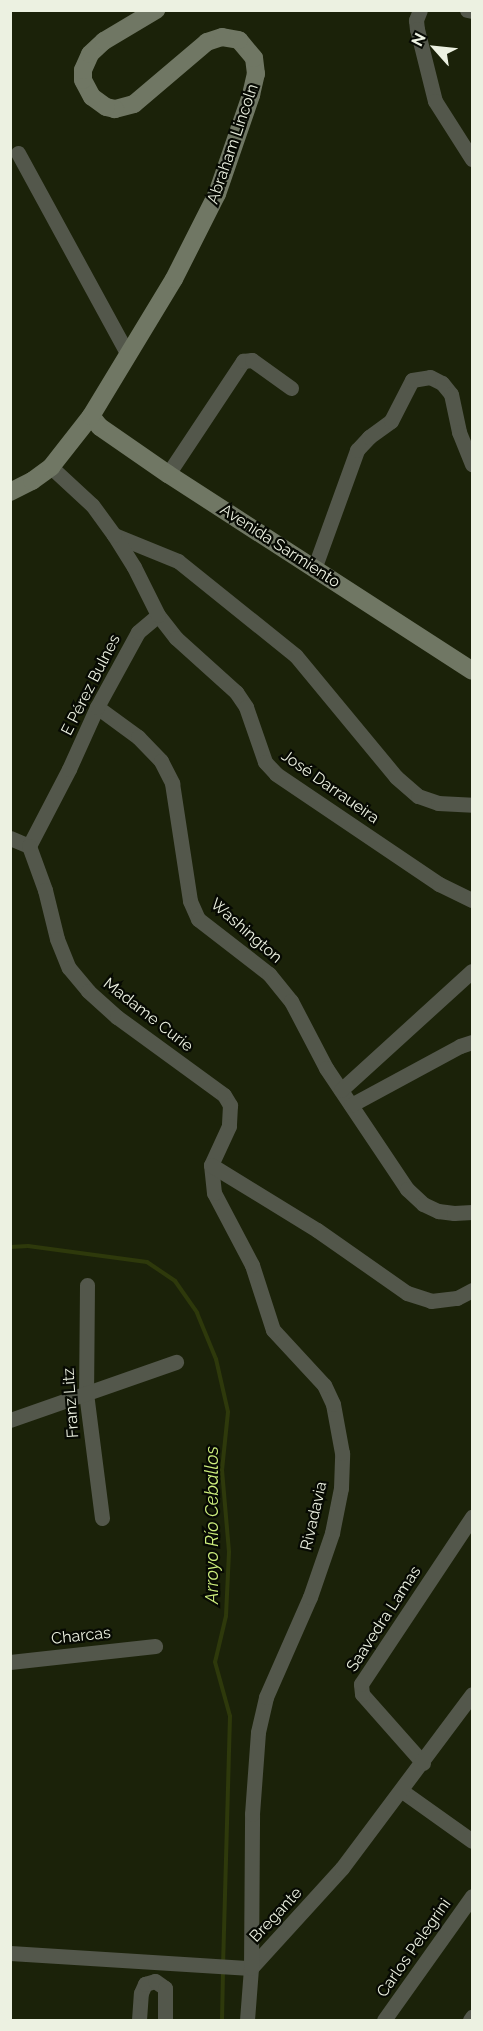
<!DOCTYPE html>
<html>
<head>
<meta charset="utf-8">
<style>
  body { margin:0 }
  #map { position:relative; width:483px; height:2031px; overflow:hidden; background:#1b2209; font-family:Raleway,sans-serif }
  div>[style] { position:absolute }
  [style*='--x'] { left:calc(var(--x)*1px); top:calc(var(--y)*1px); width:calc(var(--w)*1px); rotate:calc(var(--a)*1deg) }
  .stream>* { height:4px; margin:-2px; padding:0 2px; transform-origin:2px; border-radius:2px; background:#2e390b }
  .street>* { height:15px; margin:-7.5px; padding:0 7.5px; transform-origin:7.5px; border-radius:7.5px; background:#53574b }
  .secondary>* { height:18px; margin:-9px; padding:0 9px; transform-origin:9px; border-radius:9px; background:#707764 }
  span { translate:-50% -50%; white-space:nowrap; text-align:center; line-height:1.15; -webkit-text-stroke:4.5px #070a03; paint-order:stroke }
  .street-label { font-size:16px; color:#ecf1e1 }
  .water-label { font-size:18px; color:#cff07e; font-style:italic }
  .frame { position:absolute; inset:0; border:12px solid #ecf1e1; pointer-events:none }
  .north { position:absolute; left:405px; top:18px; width:60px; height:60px; -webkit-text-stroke:4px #070a03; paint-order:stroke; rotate:297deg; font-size:16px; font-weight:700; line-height:24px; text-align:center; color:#ecf1e1 }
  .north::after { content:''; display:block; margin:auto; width:21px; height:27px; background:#ecf1e1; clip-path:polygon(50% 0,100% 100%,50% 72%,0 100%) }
</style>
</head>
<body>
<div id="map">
  <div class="stream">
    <i style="--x:10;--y:1247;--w:18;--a:-3"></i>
    <i style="--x:28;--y:1246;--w:120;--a:7.7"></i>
    <i style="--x:147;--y:1262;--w:34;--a:34"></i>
    <i style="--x:175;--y:1281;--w:39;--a:55"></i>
    <i style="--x:197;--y:1313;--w:50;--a:67.6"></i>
    <i style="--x:216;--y:1359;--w:54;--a:77.2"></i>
    <i style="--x:228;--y:1412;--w:58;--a:95.9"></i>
    <i style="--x:222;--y:1470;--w:82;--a:85.1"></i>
    <i style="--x:229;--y:1552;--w:64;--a:92.7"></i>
    <i style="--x:226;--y:1616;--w:47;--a:103.4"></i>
    <i style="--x:215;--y:1662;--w:56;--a:74.5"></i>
    <i style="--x:230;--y:1716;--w:247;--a:91.6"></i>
    <i style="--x:222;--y:2020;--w:49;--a:-88.8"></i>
  </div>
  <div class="street">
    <i style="--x:420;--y:10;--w:11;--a:112"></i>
    <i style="--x:416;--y:20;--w:9;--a:84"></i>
    <i style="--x:417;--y:29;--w:74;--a:76"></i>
    <i style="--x:435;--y:101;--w:69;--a:57.5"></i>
    <i style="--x:467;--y:10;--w:5;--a:11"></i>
    <i style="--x:18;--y:153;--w:230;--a:61.4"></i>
    <i style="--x:168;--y:474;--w:136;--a:-56.4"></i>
    <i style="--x:243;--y:361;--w:9;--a:-6"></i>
    <i style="--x:252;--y:360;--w:48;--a:35.7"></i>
    <i style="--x:114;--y:535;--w:69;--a:22.1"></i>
    <i style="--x:178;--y:561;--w:151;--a:38.8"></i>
    <i style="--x:296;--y:656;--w:157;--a:50.4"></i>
    <i style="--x:396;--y:777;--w:29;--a:41"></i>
    <i style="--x:418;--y:796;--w:21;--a:19"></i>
    <i style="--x:438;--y:803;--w:34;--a:3"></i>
    <i style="--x:314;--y:569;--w:127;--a:-70.1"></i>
    <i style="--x:357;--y:450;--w:18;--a:-47"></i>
    <i style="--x:369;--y:437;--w:27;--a:-36"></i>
    <i style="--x:391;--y:421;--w:46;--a:-62.9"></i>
    <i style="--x:412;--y:380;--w:18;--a:-9"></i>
    <i style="--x:430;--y:377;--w:13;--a:27"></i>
    <i style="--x:442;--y:383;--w:14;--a:51"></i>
    <i style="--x:451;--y:394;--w:39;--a:78"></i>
    <i style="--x:459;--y:432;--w:35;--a:68"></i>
    <i style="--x:158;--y:615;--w:29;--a:52"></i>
    <i style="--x:176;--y:638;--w:81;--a:42"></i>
    <i style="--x:236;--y:692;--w:18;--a:56"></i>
    <i style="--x:246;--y:707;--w:58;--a:70.9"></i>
    <i style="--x:265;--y:762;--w:16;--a:47"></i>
    <i style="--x:276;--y:774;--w:197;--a:34"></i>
    <i style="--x:439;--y:884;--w:37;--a:26"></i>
    <i style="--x:97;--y:707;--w:51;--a:36.2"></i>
    <i style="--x:138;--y:737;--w:33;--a:46"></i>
    <i style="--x:161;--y:761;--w:25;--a:63"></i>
    <i style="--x:172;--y:783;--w:119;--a:81.3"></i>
    <i style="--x:190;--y:901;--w:20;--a:66"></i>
    <i style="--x:198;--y:919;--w:90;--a:37.8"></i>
    <i style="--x:269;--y:974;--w:35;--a:51"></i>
    <i style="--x:291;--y:1001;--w:76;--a:62.4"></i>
    <i style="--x:326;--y:1068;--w:146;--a:56.2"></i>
    <i style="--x:407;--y:1189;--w:22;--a:43"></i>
    <i style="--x:423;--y:1204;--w:17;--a:25"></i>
    <i style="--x:438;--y:1211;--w:16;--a:7"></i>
    <i style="--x:454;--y:1213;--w:18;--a:-3"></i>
    <i style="--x:10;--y:838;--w:21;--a:23"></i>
    <i style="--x:29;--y:846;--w:87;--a:-62.5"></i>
    <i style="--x:69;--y:769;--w:68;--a:-65.7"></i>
    <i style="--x:97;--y:707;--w:85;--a:-61.3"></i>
    <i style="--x:138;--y:632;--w:26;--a:-40"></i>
    <i style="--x:158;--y:615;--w:54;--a:-116.6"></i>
    <i style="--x:134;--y:567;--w:38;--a:-122"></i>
    <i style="--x:114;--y:535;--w:37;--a:-126"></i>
    <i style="--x:92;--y:505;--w:56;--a:-137.2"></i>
    <i style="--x:29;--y:846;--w:47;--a:70"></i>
    <i style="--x:45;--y:890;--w:50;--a:76.2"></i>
    <i style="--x:57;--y:939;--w:31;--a:68"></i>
    <i style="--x:69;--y:968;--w:30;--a:50"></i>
    <i style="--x:88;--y:991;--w:39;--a:42"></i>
    <i style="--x:117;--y:1017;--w:132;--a:36.1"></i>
    <i style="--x:224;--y:1095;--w:12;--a:59"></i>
    <i style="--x:230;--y:1105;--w:21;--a:93"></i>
    <i style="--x:229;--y:1126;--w:43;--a:114.8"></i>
    <i style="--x:341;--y:1090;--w:177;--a:-42.3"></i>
    <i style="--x:351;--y:1105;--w:124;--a:-28.4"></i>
    <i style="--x:460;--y:1046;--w:13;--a:-18"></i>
    <i style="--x:87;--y:1285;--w:108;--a:90.5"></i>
    <i style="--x:86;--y:1393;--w:126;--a:82.7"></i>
    <i style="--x:10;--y:1420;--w:176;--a:-19.3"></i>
    <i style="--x:10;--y:1662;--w:146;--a:-6.3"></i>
    <i style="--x:423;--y:1763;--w:92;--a:-131.5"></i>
    <i style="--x:362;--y:1694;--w:10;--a:-96"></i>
    <i style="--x:361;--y:1684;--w:201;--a:-56.4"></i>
    <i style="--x:402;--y:1791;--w:86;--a:35.5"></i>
    <i style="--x:10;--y:1953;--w:241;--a:3.6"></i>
    <i style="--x:251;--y:1968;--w:135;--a:-47.7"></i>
    <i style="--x:342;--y:1868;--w:217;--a:-53.2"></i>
    <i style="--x:139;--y:2020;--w:27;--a:-86"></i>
    <i style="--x:141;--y:1993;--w:10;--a:-66"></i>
    <i style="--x:145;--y:1984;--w:10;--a:-17"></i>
    <i style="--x:155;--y:1981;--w:12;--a:35"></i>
    <i style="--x:165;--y:1988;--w:32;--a:90"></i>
    <i style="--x:247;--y:2020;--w:52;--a:-85.6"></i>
    <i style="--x:251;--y:1968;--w:154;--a:-89.6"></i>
    <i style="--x:252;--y:1814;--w:82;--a:-85.8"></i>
    <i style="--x:258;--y:1732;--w:36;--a:-77"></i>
    <i style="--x:266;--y:1697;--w:109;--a:-66.3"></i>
    <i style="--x:310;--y:1597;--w:68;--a:-71"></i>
    <i style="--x:332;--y:1533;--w:46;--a:-78.7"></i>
    <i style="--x:341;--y:1488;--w:35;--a:-88"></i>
    <i style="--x:342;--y:1453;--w:50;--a:-100.4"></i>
    <i style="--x:333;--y:1404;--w:21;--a:-115"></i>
    <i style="--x:324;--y:1385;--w:75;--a:-132.8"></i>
    <i style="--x:273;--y:1330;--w:68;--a:-107.9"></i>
    <i style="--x:252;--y:1265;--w:81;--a:-117.8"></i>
    <i style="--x:214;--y:1193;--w:28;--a:-96"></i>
    <i style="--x:211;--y:1165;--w:124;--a:31.5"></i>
    <i style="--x:317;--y:1230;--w:110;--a:35"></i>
    <i style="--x:407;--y:1293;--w:25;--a:18"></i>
    <i style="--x:431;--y:1301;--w:26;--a:-7"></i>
    <i style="--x:457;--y:1298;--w:17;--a:-28"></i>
    <i style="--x:384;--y:2020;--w:152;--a:-54.6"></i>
    <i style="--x:470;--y:2020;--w:4;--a:-56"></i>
  </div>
  <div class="secondary">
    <i style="--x:91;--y:416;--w:14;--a:51"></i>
    <i style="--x:100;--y:427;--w:83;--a:34.7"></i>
    <i style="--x:168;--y:474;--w:362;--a:32.9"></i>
    <i style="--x:10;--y:492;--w:25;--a:-27"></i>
    <i style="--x:32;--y:481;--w:24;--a:-36"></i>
    <i style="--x:51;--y:467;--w:65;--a:-51.9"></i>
    <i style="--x:91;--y:416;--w:160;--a:-58.8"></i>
    <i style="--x:174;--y:279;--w:95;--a:-63.2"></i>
    <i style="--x:217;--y:194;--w:105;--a:-71"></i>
    <i style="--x:251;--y:95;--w:22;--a:-77"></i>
    <i style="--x:256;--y:74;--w:16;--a:-97"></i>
    <i style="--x:254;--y:58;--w:23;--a:-130"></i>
    <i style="--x:239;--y:40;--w:17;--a:-170"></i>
    <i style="--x:222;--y:37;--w:16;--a:162"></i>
    <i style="--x:207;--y:42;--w:96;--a:139.7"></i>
    <i style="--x:134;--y:104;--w:20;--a:165"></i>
    <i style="--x:115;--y:109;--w:9;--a:-167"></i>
    <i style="--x:106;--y:107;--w:17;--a:-144"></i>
    <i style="--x:92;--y:97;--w:19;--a:-118"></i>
    <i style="--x:83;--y:80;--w:10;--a:-90"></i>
    <i style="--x:83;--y:70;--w:17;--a:-66"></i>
    <i style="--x:90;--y:54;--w:19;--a:-43"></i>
    <i style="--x:104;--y:41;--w:61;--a:-30.8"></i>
  </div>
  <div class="street-label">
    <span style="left:233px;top:144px;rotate:-71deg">Abraham Lincoln</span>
    <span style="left:280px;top:546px;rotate:33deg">Avenida Sarmiento</span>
    <span style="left:91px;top:685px;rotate:-63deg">E Pérez Bulnes</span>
    <span style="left:330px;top:787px;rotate:35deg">José Darraueira</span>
    <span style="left:246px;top:931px;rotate:41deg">Washington</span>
    <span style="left:148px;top:1015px;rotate:38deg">Madame Curie</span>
    <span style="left:71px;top:1403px;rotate:-94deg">Franz Litz</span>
    <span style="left:314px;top:1516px;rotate:-77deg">Rivadavia</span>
    <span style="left:384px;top:1619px;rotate:-57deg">Saavedra Lamas</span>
    <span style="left:81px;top:1636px;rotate:-6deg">Charcas</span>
    <span style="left:276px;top:1915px;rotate:-47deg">Bregante</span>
    <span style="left:414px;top:1948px;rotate:-55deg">Carlos Pelegrini</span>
  </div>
  <div class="water-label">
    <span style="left:212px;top:1525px;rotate:-90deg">Arroyo Río Ceballos</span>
  </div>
  <div class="frame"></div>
  <div class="north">N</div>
</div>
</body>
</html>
